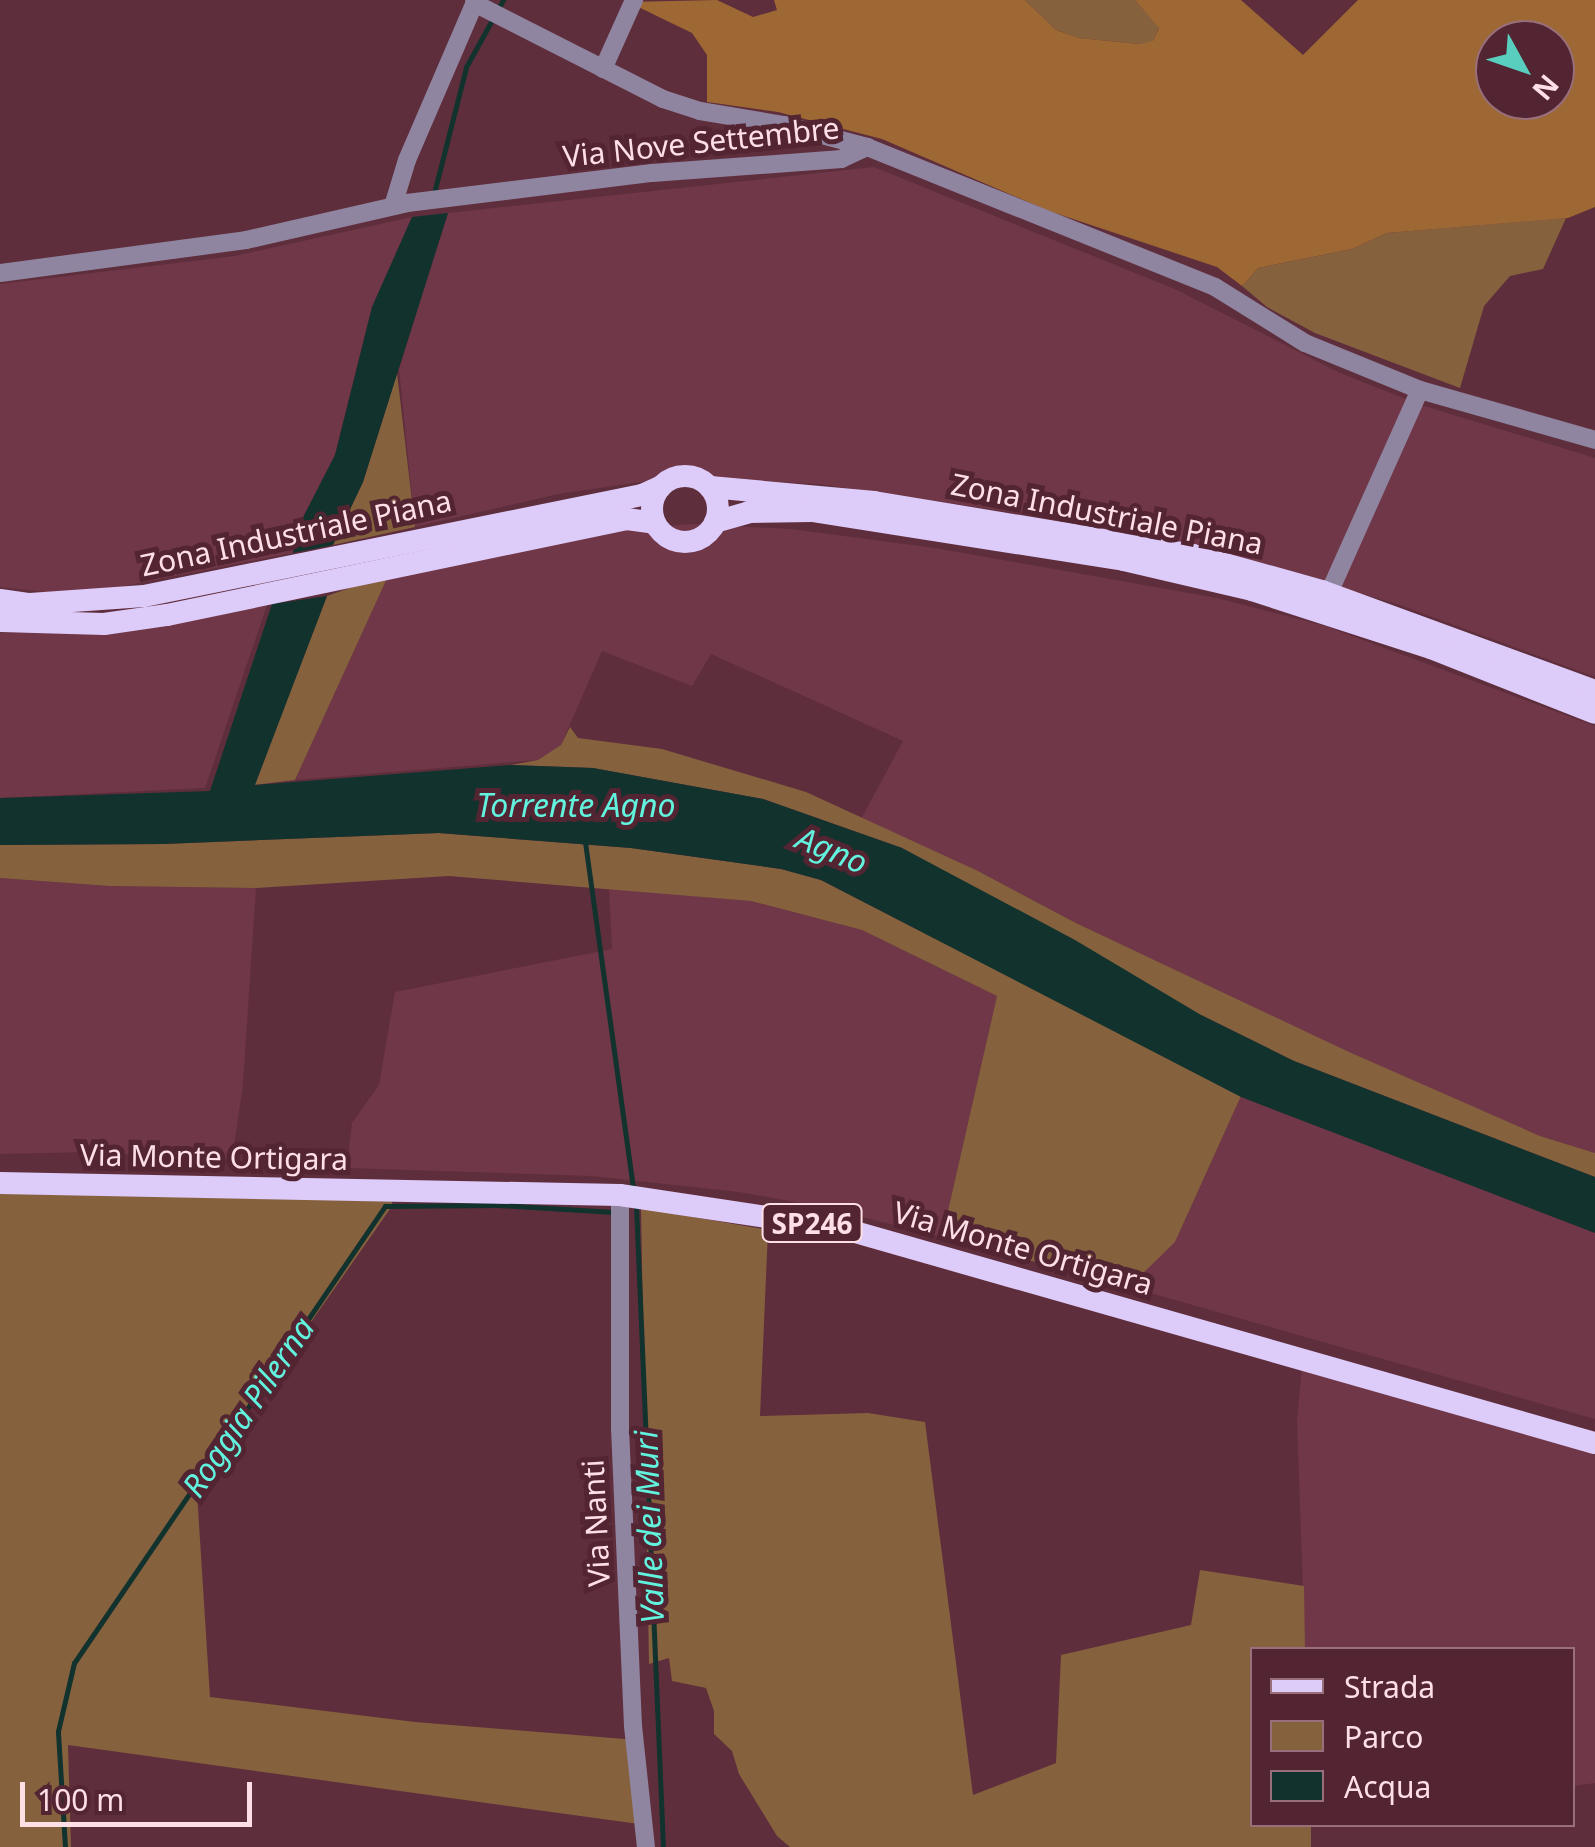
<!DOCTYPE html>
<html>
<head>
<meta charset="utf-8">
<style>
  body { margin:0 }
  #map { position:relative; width:1595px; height:1847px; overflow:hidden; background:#5f2e3c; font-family:"Noto Sans",sans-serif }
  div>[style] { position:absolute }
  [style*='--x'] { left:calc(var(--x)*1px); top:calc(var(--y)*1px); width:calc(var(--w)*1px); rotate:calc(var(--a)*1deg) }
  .built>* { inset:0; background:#6f3747 }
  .green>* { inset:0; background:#86613e }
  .forest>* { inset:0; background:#9e6834 }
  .water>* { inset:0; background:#12322d }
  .stream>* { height:5px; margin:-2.5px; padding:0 2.5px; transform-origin:2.5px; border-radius:2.5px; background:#12322d }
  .minor>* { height:18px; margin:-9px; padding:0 9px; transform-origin:9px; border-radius:9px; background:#9085a1 }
  .major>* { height:22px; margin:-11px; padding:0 11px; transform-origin:11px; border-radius:11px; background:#ddcbfa }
  .major>.ring { margin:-11px; padding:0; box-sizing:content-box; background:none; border:22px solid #ddcbfa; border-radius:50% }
  span { translate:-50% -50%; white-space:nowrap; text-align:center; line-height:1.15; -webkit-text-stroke:10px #532432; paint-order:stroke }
  .shield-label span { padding:2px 8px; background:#532432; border:2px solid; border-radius:8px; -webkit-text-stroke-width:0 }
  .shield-label { font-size:28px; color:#ffdfe6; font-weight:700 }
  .street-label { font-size:30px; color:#ffdfe6 }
  .water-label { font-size:32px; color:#62f3df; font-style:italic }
  .legend { position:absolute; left:1250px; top:1647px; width:325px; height:180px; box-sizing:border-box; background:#532432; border:2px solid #986f7a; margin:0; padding:12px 18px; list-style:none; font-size:30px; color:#ffdfe6 }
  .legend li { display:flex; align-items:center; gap:20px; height:50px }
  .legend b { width:50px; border:2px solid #986f7a }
  .north { position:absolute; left:1475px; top:20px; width:100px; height:100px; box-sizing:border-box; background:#532432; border:2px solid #986f7a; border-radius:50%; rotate:130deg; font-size:28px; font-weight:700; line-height:40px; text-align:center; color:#ffdfe6 }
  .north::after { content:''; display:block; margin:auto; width:35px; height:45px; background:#59cebe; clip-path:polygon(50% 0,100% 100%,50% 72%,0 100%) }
  .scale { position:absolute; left:20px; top:1782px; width:232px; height:45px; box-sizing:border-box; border:5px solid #ffdfe6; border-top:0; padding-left:12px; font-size:30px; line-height:35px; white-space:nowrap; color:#ffdfe6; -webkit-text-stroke:8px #532432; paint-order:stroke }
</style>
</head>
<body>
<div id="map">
  <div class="built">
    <i style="clip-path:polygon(874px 167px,1177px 290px,1340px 373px,1421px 405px,1595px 458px,1595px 677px,1397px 604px,1177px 542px,1072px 521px,818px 484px,718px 480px,640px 482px,558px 494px,415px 527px,399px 369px,448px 213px)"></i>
    <i style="clip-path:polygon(412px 217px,372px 307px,335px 455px,296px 531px,293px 553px,104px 590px,46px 592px,0 587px,0 284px,235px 256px)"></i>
    <i style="clip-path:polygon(689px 524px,791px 529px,935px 548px,1217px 598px,1325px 626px,1595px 726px,1595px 1153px,1540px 1136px,1215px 996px,978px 871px,861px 819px,903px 741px,711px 654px,692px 686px,602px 651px,561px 745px,538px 760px,295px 780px,389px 574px,606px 532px)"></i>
    <i style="clip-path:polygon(268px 602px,205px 788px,0 798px,0 633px,121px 632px)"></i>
    <i style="clip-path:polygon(0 878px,108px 886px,256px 888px,243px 1084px,232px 1160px,93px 1152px,0 1154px)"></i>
    <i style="clip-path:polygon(609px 888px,751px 901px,862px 930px,997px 996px,942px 1237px,818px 1206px,739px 1192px,592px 1176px,347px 1168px,352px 1123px,379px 1085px,395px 992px,612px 949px)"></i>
    <i style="clip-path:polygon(1241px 1096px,1595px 1233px,1595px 1419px,1129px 1287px,1175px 1242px)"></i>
    <i style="clip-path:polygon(1302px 1368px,1595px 1453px,1595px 1783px,1573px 1786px,1572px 1650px,1305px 1649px,1297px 1420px)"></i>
  </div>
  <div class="green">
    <i style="clip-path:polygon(1025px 0,1135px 0,1159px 27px,1153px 42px,1139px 44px,1079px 38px,1056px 30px)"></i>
    <i style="clip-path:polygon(1566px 218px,1543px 269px,1510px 276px,1484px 306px,1460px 388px,1315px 333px,1267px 307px,1242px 286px,1258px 268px,1352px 249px,1387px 233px)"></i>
    <i style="clip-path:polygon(397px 373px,415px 527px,333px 545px,363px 482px)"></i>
    <i style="clip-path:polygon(389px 574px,295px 780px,254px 785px,327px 596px)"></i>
    <i style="clip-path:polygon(570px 727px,578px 738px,662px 749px,806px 792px,978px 871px,1078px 924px,1349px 1052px,1540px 1136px,1595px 1153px,1595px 1177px,1294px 1061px,1201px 1015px,902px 848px,763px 799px,593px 768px,511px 765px,538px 760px,561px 745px)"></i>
    <i style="clip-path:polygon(439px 833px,631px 848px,781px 869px,821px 880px,1241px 1096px,1175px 1242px,1129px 1287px,942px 1237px,997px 996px,862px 930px,751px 901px,449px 876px,256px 888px,109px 886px,0 878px,0 845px,163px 844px)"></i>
    <i style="clip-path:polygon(0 1184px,392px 1194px,392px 1206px,242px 1421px,196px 1477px,210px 1697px,415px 1722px,637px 1740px,646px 1825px,68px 1745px,71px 1847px,0 1847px)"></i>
    <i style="clip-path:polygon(641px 1208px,768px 1230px,760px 1416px,868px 1413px,925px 1422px,973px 1795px,1056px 1763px,1061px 1655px,1191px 1625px,1200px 1570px,1304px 1586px,1305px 1649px,1252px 1650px,1252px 1824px,1311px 1825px,1311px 1847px,790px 1847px,777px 1836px,739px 1774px,732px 1751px,714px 1734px,714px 1711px,706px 1688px,672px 1681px,669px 1658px,649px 1664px)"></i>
  </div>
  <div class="forest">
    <i style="clip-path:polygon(evenodd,717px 0,753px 17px,777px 10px,774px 0,1025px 0,1056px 30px,1079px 38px,1139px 44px,1153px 41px,1159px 28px,1135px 0,1241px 0,1303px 55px,1358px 0,1595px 0,1595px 207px,1568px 218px,1387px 233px,1352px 249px,1258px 268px,1242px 286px,1217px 267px,1049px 211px,882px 139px,778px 112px,707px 102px,707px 55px,692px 33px,628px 2px,717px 0,1495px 40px,1555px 40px,1555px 100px,1495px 100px,1495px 40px)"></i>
  </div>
  <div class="water">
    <i style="clip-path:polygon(448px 213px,363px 482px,333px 545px,293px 553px,296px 531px,335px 455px,372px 307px,412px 217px)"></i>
    <i style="clip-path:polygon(327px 596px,255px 785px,511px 765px,593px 768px,763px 799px,902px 848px,1075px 940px,1201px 1015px,1294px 1061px,1595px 1177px,1595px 1233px,1241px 1097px,821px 880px,781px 869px,631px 848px,439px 833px,163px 844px,0 845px,0 798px,210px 791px,272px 604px)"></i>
  </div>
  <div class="stream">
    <i style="--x:434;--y:193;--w:130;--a:-75.7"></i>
    <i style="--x:466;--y:67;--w:77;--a:-61.1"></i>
    <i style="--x:585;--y:842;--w:347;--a:82.1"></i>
    <i style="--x:636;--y:1206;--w:642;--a:87.59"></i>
    <i style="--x:65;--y:1847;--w:116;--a:-93.5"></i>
    <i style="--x:58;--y:1731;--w:70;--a:-76.8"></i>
    <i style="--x:74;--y:1663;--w:553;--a:-55.76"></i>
    <i style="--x:385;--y:1206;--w:113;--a:-0.5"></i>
    <i style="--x:498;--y:1205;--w:116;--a:3.5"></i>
  </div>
  <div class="minor">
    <i style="--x:474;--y:3;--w:212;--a:26.9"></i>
    <i style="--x:663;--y:99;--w:39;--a:18"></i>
    <i style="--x:700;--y:111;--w:85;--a:9.5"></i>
    <i style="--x:784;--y:125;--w:86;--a:14.8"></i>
    <i style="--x:603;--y:69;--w:76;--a:-65.8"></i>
    <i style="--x:393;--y:206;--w:48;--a:-73.1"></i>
    <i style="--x:407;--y:160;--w:174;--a:-66.7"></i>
    <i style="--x:0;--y:273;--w:248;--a:-7.6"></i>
    <i style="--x:246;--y:240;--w:165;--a:-12.9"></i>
    <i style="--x:407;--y:203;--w:247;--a:-7"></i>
    <i style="--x:652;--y:173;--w:190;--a:-4.2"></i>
    <i style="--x:841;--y:159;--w:29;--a:-25"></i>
    <i style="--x:867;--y:147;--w:375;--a:21.9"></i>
    <i style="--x:1215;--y:287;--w:106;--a:31.9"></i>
    <i style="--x:1305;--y:343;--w:124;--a:22.2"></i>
    <i style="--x:1420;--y:390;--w:182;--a:15.9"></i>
    <i style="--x:1329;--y:593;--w:222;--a:-65.9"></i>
    <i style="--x:620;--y:1195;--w:233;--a:90"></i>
    <i style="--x:620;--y:1428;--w:298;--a:87.5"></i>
    <i style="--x:633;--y:1726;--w:122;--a:83.9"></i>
  </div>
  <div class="major">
    <i class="ring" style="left:652px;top:476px;width:44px;height:44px"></i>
    <i style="--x:710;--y:487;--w:165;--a:5.2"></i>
    <i style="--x:874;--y:502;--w:323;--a:9.4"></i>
    <i style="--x:1193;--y:555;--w:134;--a:15.6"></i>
    <i style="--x:1322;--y:591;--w:291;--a:20.1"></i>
    <i style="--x:715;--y:522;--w:35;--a:-16"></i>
    <i style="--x:749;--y:512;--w:63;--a:-0.9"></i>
    <i style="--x:812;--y:511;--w:316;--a:8.9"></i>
    <i style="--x:1124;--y:560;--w:131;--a:13.2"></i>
    <i style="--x:1252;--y:590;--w:188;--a:18"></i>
    <i style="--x:1431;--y:648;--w:176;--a:21.6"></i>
    <i style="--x:0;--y:600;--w:30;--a:8"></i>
    <i style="--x:30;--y:604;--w:114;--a:-4"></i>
    <i style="--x:144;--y:596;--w:508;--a:-11.46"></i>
    <i style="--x:642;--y:495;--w:20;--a:-24"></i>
    <i style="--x:0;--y:621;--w:104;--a:1.7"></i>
    <i style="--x:104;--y:624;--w:64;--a:-8.1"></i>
    <i style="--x:167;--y:615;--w:470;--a:-11.8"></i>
    <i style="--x:627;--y:519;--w:28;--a:8"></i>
    <i style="--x:0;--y:1183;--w:620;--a:1.11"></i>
    <i style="--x:620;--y:1195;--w:223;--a:8.5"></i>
    <i style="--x:841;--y:1228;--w:784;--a:15.92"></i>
  </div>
  <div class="shield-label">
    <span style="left:812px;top:1223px">SP246</span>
  </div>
  <div class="street-label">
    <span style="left:701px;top:142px;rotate:-6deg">Via Nove Settembre</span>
    <span style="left:1107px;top:514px;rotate:11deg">Zona Industriale Piana</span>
    <span style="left:296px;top:533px;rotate:-12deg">Zona Industriale Piana</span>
    <span style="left:214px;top:1157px;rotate:1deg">Via Monte Ortigara</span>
    <span style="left:1023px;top:1248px;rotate:16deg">Via Monte Ortigara</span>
    <span style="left:596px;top:1523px;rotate:-93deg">Via Nanti</span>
  </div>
  <div class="water-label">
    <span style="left:576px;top:805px">Torrente Agno</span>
    <span style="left:832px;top:850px;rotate:22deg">Agno</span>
    <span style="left:248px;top:1407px;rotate:-56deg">Roggia Pilerna</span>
    <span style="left:649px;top:1527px;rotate:-92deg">Valle dei Muri</span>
  </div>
  <ul class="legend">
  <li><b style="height:12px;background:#ddcbfa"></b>Strada</li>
  <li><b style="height:28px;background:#86613e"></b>Parco</li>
  <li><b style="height:28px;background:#12322d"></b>Acqua</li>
  </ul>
  <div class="north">N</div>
  <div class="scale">100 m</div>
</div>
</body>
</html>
